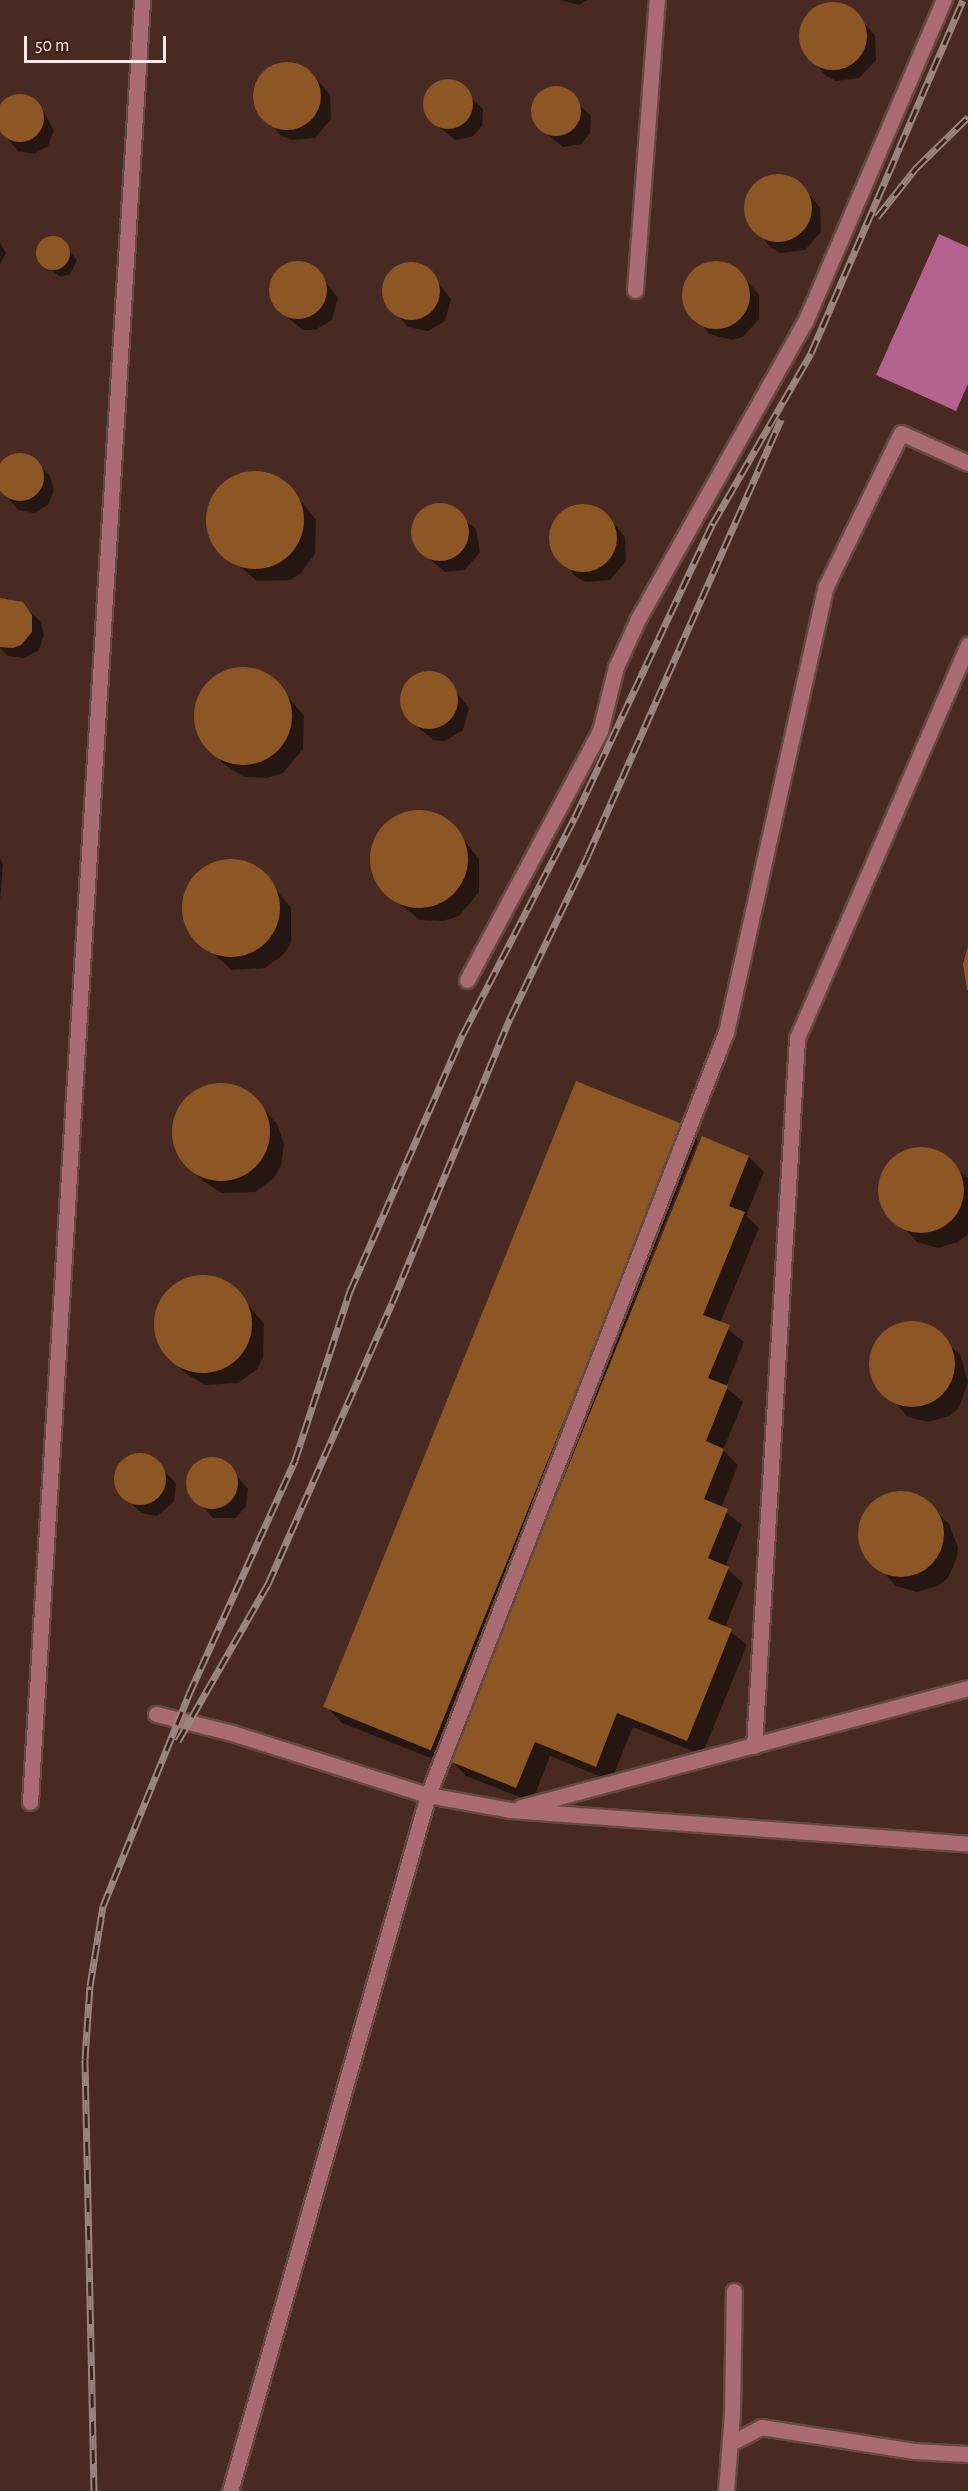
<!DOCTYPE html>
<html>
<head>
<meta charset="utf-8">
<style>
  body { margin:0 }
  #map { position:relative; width:968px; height:2491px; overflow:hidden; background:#482a22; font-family:"Alegreya Sans",sans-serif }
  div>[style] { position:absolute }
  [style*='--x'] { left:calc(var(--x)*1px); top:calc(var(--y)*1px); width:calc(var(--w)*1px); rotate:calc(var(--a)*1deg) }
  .water>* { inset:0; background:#b46290 }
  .shadow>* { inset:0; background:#0007 }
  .building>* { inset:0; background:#8d5725; transform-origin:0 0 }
  .round { border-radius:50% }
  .roads { filter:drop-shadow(2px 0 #654942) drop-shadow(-2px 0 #654942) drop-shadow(0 2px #654942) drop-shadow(0 -2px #654942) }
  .minor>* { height:15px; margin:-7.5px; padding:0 7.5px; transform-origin:7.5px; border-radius:7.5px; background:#aa6b73 }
  .rail>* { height:7px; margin-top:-3.5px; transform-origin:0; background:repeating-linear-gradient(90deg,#3d2018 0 14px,#9c847e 0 28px); box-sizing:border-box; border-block:2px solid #9c847e }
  span { translate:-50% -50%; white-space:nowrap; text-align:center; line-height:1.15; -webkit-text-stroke:5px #3d2018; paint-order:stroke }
  .scale { position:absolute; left:24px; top:36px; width:142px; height:27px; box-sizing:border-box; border:3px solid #fcece7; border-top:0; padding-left:8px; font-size:18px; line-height:21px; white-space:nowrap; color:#fcece7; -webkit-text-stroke:4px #3d2018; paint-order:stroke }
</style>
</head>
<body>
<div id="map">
  <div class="water">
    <i style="clip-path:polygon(939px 234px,968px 247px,968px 384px,956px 411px,876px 375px)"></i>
  </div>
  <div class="shadow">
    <i style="clip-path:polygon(560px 0,587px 0,579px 5px)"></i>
    <i style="clip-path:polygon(829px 3px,842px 5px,857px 14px,875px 36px,876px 60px,859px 78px,836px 81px,825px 75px,801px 46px,804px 20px,815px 8px)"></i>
    <i style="clip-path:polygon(284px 63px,297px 64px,312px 73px,330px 95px,331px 119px,315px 138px,291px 140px,280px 135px,256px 105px,259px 79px,270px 68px)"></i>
    <i style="clip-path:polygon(454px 81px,483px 109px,482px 126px,472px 137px,455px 140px,429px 119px,425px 98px,434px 84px)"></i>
    <i style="clip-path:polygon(562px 88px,591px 116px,590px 133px,581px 144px,563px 147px,537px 126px,533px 105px,542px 92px)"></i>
    <i style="clip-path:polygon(17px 94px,32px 98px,43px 110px,54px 131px,48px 146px,34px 154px,18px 151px,0 130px,0 104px)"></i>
    <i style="clip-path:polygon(774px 175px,787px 177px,802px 185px,820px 208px,821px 232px,805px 250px,781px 253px,771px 248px,746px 217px,749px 192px,760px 180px)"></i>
    <i style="clip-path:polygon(50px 237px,61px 240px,77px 260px,70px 274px,61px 277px,43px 265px,37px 253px,40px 244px)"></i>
    <i style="clip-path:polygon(0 243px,6px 253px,0 264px)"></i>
    <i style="clip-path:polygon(713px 262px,726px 264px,740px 272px,759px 295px,759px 319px,743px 337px,732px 340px,709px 334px,685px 304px,688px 279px,699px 267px)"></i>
    <i style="clip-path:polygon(290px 263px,313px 266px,338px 298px,332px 320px,315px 330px,303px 330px,275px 307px,270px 287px,279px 269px)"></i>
    <i style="clip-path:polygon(402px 264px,426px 267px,451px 299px,445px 321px,428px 331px,408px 327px,383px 298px,385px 280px)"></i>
    <i style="clip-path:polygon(17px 453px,38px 464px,50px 476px,54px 490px,48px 505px,34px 513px,18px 510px,0 489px,0 463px)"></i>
    <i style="clip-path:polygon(237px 476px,271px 476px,289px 486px,316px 520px,315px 554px,301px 573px,290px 580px,257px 581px,216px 546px,208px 524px,211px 505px,221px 488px)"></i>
    <i style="clip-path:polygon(444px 504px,476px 529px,480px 552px,465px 570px,445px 572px,418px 549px,412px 529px,422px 511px)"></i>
    <i style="clip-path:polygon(579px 505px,593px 506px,607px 515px,625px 537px,626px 561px,610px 580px,586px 582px,576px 577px,551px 547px,554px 521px,565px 510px)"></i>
    <i style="clip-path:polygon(7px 598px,28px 609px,40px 621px,44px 635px,39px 650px,25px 658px,8px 656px,0 648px,0 602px)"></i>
    <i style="clip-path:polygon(247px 668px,276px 682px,304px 716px,303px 749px,283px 773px,267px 778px,244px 777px,225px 765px,210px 749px,196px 720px,199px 700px,208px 683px,225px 672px)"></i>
    <i style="clip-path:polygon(420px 673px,444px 676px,469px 708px,463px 730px,445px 741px,433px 740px,406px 717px,401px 697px,410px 679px)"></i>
    <i style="clip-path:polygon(422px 811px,452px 825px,479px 859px,479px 892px,459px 916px,443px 921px,420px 920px,395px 900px,379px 884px,372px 862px,374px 843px,384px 826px,401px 815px)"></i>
    <i style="clip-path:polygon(0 859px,3px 864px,0 901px)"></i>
    <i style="clip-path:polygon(234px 861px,264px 875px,291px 908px,291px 942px,284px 954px,265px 968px,232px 970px,191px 934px,184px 912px,186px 893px,196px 876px,213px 865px)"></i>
    <i style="clip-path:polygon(224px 1085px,236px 1088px,262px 1108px,277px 1124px,284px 1144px,281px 1166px,274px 1178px,255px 1192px,222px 1193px,203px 1181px,176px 1149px,176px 1117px,186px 1100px,203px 1089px)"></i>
    <i style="clip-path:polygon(683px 1126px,698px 1141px,624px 1325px,703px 1138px,749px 1157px,764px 1172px,746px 1216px,759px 1228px,720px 1323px,744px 1342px,726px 1387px,743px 1402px,723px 1450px,738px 1465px,721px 1508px,742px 1525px,725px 1567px,743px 1583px,725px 1627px,747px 1645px,702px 1755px,633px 1727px,611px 1781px,550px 1756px,532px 1802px,466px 1776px,450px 1759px,448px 1765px,342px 1723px,327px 1707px)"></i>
    <i style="clip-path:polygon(918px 1149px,932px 1150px,968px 1178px,968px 1234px,958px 1242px,938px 1248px,917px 1242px,882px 1203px,880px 1184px,893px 1160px)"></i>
    <i style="clip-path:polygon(207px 1276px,236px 1290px,264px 1324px,263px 1358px,257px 1369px,238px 1383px,205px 1385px,185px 1373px,159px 1341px,159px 1308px,169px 1292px,185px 1280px)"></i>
    <i style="clip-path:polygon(909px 1323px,923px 1324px,960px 1354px,968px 1382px,959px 1408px,949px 1416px,929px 1422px,908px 1417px,873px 1377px,871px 1358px,884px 1334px)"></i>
    <i style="clip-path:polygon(136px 1455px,153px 1458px,176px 1484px,174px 1502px,157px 1516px,141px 1513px,116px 1486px,117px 1469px)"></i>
    <i style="clip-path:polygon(208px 1459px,225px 1462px,248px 1489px,246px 1506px,236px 1518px,213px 1518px,188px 1490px,190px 1473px)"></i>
    <i style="clip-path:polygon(898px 1493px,912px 1494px,933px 1508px,945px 1539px,938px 1513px,949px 1524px,958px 1547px,957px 1558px,948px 1578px,938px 1586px,917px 1592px,896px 1586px,861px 1547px,860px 1528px,872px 1504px)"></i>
  </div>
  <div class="building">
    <i class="round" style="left:799px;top:2px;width:68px;height:68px"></i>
    <i class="round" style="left:253px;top:62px;width:68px;height:68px"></i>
    <i class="round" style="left:423px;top:79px;width:50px;height:50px"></i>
    <i class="round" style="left:531px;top:86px;width:50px;height:50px"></i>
    <i class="round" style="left:-4px;top:94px;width:48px;height:48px"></i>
    <i class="round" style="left:744px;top:174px;width:68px;height:68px"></i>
    <i class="round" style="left:36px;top:236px;width:34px;height:34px"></i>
    <i class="round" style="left:269px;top:261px;width:58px;height:58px"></i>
    <i class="round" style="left:682px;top:261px;width:68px;height:68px"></i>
    <i class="round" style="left:382px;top:262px;width:58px;height:58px"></i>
    <i class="round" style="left:-4px;top:453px;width:48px;height:48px"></i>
    <i class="round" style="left:206px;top:471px;width:98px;height:98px"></i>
    <i class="round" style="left:411px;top:503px;width:58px;height:58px"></i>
    <i class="round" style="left:549px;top:504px;width:68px;height:68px"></i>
    <i style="clip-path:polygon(0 598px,23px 602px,32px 615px,32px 632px,21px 645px,13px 648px,0 647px)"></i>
    <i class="round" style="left:194px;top:667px;width:98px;height:98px"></i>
    <i class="round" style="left:400px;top:671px;width:58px;height:58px"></i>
    <i class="round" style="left:370px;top:810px;width:98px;height:98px"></i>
    <i class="round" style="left:182px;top:859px;width:98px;height:98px"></i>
    <i style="clip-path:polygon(968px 946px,968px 990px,967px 990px,963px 964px)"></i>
    <i style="left:576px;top:1081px;width:116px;height:675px;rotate:22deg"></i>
    <i class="round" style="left:172px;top:1083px;width:98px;height:98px"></i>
    <i style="clip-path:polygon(702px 1136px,749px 1156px,729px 1206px,745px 1212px,703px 1315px,730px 1325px,708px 1378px,728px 1386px,706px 1441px,724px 1449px,704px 1499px,728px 1509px,708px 1558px,729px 1567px,708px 1619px,732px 1629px,687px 1741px,617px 1713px,596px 1767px,535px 1742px,516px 1788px,449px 1761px)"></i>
    <i class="round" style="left:878px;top:1147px;width:86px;height:86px"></i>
    <i class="round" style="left:154px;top:1275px;width:98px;height:98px"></i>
    <i class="round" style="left:869px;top:1321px;width:86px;height:86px"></i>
    <i class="round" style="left:114px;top:1453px;width:52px;height:52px"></i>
    <i class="round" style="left:186px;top:1457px;width:52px;height:52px"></i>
    <i class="round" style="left:858px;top:1491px;width:86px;height:86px"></i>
  </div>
  <div class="roads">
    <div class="minor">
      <i style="--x:635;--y:290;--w:291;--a:-85.7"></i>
      <i style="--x:467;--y:980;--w:282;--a:-61.9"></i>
      <i style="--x:600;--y:731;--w:66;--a:-76"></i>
      <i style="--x:616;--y:667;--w:53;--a:-65.4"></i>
      <i style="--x:638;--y:619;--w:341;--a:-60.7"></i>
      <i style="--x:805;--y:322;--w:351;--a:-66.7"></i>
      <i style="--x:156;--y:1714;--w:78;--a:14"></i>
      <i style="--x:232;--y:1733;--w:206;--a:17.6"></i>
      <i style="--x:428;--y:1795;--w:83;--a:10.4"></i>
      <i style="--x:510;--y:1810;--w:459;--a:4.2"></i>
      <i style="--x:754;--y:1746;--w:709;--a:-86.52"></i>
      <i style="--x:797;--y:1038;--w:429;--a:-66.5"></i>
      <i style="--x:30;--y:1802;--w:1805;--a:-86.44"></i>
      <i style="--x:521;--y:1807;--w:463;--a:-14.9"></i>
      <i style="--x:731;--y:2443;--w:34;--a:-28"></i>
      <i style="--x:761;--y:2427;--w:155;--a:8.9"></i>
      <i style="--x:914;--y:2451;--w:54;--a:3.2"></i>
      <i style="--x:230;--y:2491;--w:724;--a:-74.12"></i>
      <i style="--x:428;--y:1795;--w:819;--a:-68.67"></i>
      <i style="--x:726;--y:1032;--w:457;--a:-77.4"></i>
      <i style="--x:826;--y:586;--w:170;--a:-63.9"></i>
      <i style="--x:901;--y:433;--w:73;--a:24.1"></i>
      <i style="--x:726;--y:2491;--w:78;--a:-85.6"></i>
      <i style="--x:732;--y:2413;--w:122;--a:-89.1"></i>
    </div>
  </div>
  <div class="rail">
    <i style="--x:877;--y:217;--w:63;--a:-51.5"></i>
    <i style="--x:916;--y:168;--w:73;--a:-44.4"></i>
    <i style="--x:178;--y:1741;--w:181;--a:-60.2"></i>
    <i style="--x:268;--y:1584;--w:307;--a:-66.2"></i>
    <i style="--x:392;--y:1303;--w:311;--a:-67.5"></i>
    <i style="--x:511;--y:1016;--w:178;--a:-64.4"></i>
    <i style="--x:588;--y:855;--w:477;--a:-66.1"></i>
    <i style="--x:94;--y:2491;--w:432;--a:-91.2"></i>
    <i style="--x:85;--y:2059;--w:73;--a:-86.1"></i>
    <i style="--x:90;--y:1986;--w:81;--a:-80.8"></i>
    <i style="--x:103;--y:1906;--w:229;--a:-67.9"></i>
    <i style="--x:189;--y:1694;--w:257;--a:-65.6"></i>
    <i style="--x:295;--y:1460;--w:178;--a:-72"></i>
    <i style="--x:350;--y:1291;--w:281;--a:-66.3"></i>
    <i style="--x:463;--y:1034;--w:244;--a:-62.7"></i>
    <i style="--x:575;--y:817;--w:325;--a:-64.9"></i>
    <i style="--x:713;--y:523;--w:196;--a:-60"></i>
    <i style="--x:811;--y:353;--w:384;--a:-66.7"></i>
  </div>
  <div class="scale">50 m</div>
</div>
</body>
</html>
